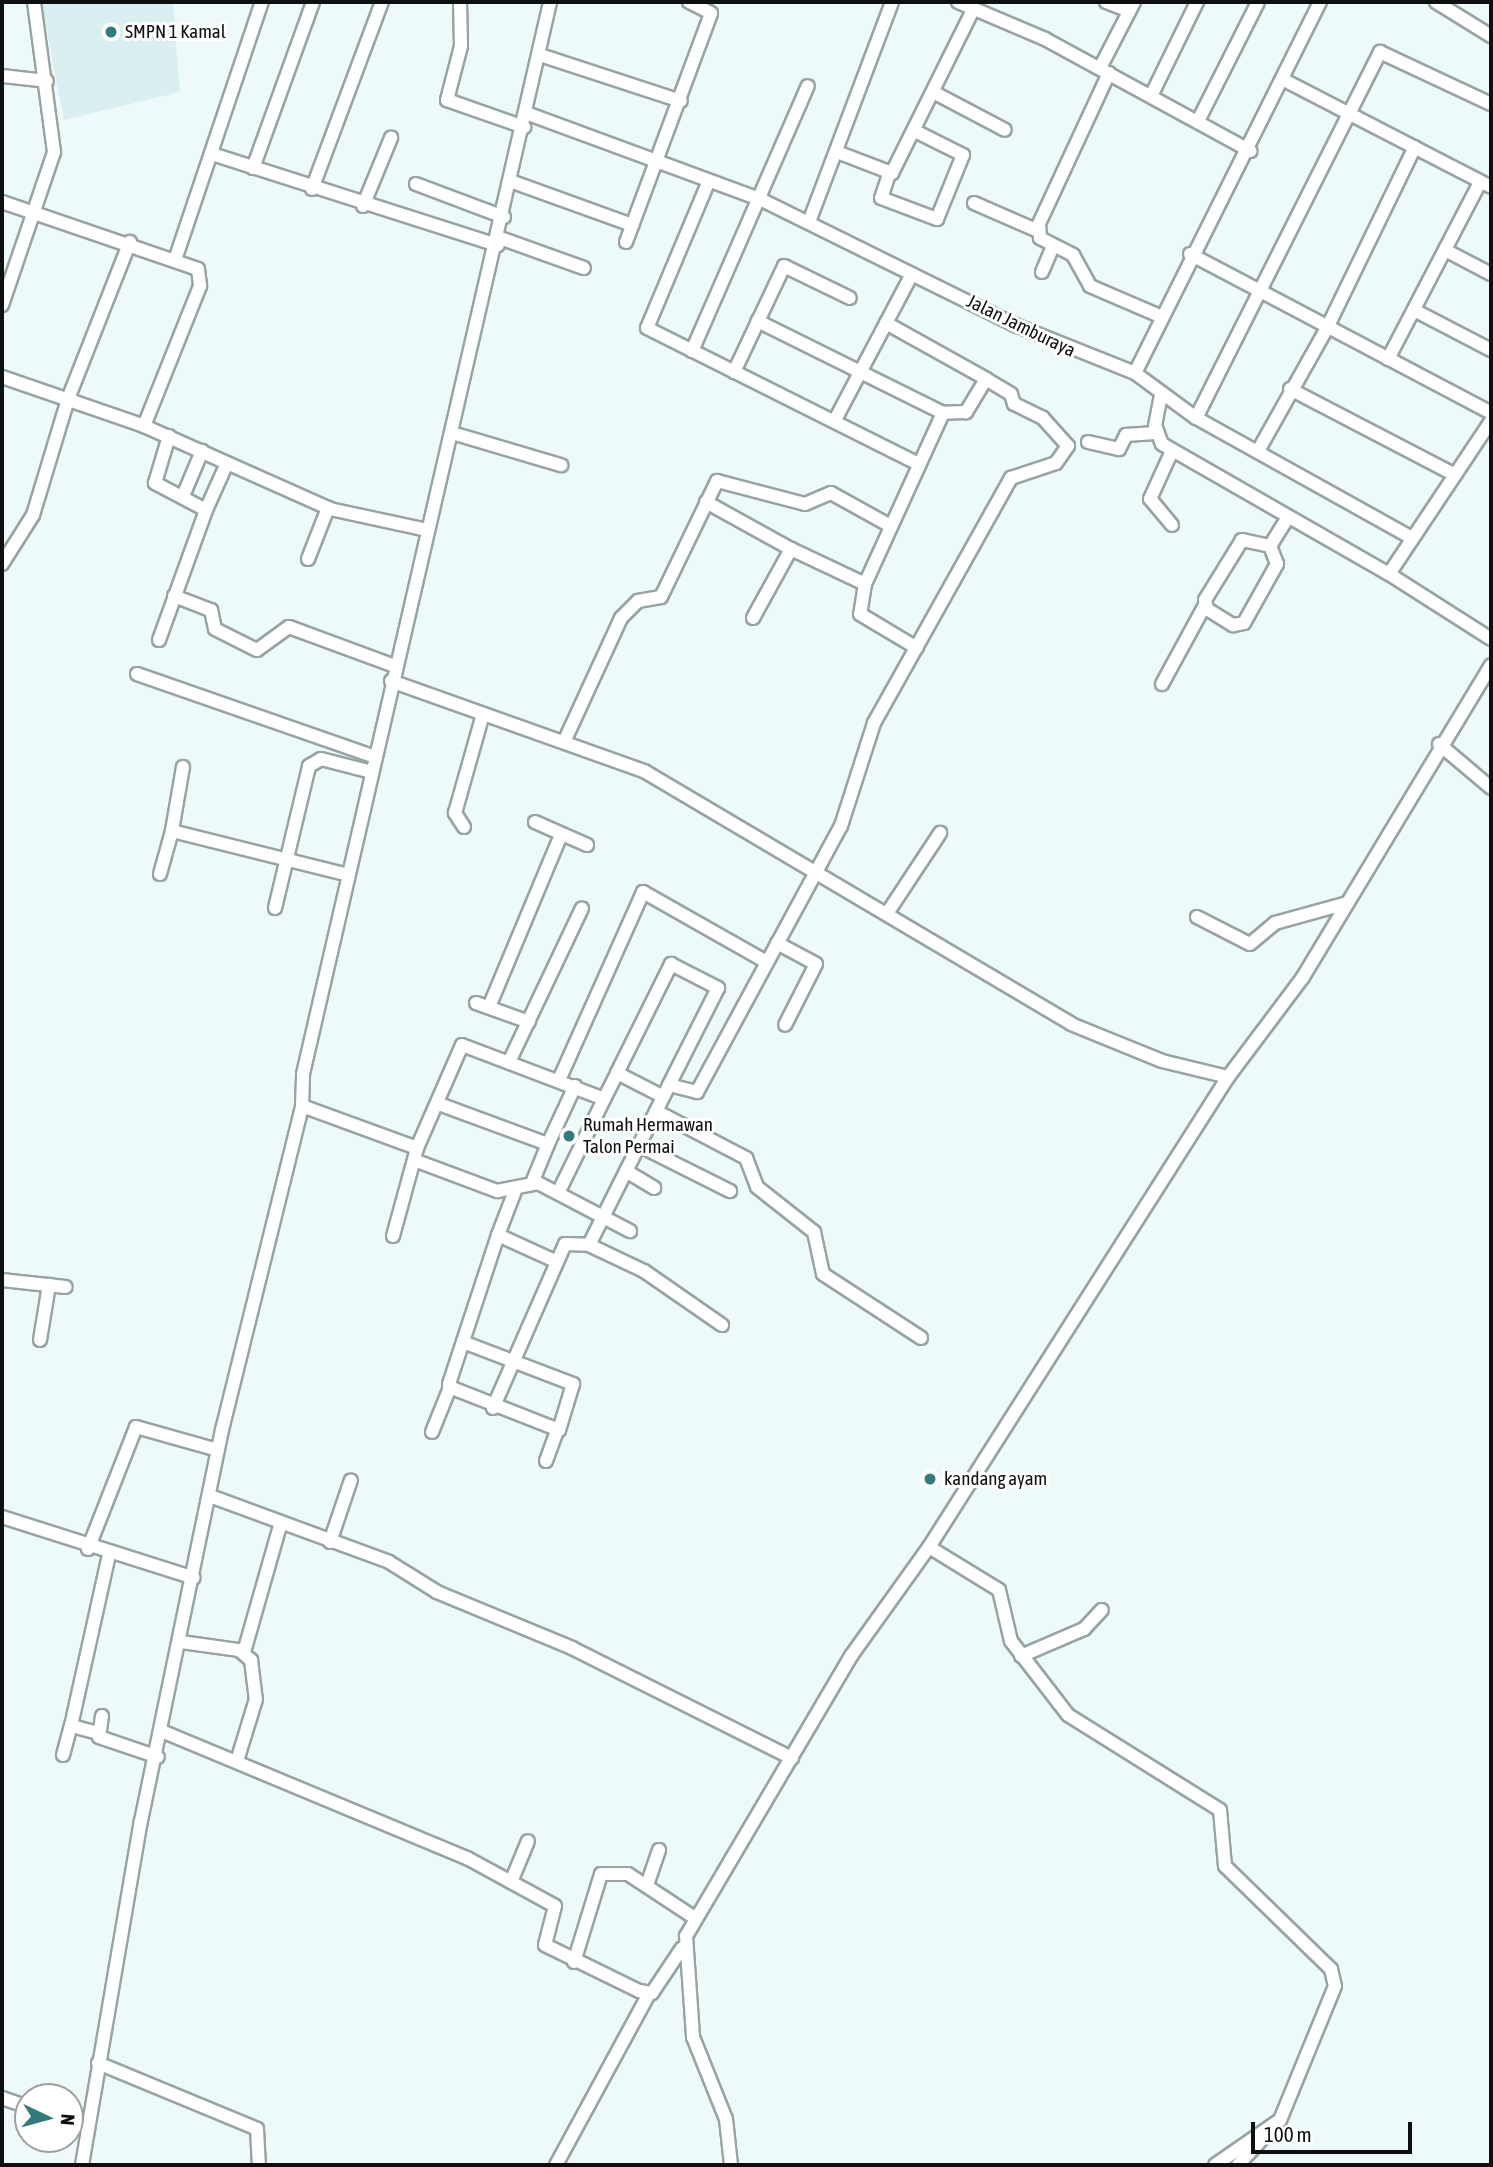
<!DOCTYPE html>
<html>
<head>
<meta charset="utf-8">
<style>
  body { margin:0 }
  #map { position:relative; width:1493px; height:2167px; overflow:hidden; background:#eefafa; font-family:"Asap Condensed",sans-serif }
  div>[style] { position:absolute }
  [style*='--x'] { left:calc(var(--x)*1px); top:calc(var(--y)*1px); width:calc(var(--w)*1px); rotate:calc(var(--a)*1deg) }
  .built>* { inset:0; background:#daefef }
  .roads { filter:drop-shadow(2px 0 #98a3a3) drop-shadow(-2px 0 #98a3a3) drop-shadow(0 2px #98a3a3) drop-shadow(0 -2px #98a3a3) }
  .minor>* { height:12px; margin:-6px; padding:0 6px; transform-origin:6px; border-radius:6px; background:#fff }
  .dots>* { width:19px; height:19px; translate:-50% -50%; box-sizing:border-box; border:4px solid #fff; border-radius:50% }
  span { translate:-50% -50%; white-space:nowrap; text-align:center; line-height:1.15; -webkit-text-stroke:6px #fff; paint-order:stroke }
  .poi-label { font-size:19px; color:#0c1010 }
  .left { translate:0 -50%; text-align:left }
  .street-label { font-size:19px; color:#0c1010 }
  .frame { position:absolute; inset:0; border:4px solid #0c1010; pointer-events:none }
  .north { position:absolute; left:14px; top:2083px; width:70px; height:70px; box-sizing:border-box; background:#fff; border:2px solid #9e9f9f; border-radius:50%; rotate:95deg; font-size:19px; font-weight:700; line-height:28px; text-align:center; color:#0c1010 }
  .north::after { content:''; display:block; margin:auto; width:24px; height:32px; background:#317b7c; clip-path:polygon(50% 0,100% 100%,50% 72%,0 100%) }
  .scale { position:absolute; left:1251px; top:2122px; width:161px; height:32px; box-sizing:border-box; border:4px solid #0c1010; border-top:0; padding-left:9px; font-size:21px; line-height:24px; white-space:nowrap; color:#0c1010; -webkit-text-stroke:5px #fff; paint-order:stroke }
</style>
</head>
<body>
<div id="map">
  <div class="built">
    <i style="clip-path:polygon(41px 2px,173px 2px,180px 92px,64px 120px)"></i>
  </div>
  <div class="roads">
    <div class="minor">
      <i style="--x:460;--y:2;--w:44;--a:88.7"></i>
      <i style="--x:461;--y:46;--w:56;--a:104.5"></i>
      <i style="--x:447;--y:100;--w:82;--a:19.3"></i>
      <i style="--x:958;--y:2;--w:95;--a:23"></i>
      <i style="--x:1045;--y:39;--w:234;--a:28.6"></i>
      <i style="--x:1106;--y:2;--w:25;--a:21"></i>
      <i style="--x:1436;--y:2;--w:65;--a:31.7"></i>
      <i style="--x:540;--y:55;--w:148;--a:18.1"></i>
      <i style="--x:1100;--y:68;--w:74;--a:-62.7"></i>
      <i style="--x:1109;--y:73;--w:166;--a:114.9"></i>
      <i style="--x:1039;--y:224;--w:14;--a:86"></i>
      <i style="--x:1040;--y:238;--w:37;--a:27"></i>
      <i style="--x:1073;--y:255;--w:35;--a:61"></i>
      <i style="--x:1090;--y:286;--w:76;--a:23.2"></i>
      <i style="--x:2;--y:76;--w:45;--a:6.3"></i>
      <i style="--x:1282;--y:79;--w:235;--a:27.3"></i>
      <i style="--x:933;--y:92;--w:81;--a:27.8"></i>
      <i style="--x:1151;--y:96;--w:105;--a:-63.9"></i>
      <i style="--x:526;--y:113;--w:252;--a:20.2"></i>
      <i style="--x:762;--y:200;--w:282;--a:26.3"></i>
      <i style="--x:1015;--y:325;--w:129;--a:21.8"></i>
      <i style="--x:1135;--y:373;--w:415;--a:-63.5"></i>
      <i style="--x:1198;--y:121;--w:133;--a:-63.2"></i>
      <i style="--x:837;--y:152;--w:59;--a:20.9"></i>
      <i style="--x:892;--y:173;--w:184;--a:-63.6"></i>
      <i style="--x:212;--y:154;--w:300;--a:17.7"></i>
      <i style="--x:253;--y:168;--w:177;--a:-70.1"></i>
      <i style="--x:889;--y:174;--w:25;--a:108"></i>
      <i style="--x:881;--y:198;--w:60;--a:20.6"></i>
      <i style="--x:937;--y:219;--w:69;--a:-67.9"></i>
      <i style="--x:963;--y:155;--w:54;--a:-153.4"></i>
      <i style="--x:513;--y:182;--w:127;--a:19.9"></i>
      <i style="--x:708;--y:183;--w:157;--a:112.8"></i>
      <i style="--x:647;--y:328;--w:304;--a:26.6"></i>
      <i style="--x:416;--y:184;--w:94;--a:20.6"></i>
      <i style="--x:312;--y:189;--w:200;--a:-69.5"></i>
      <i style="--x:2;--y:202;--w:207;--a:18.9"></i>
      <i style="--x:198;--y:269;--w:17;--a:83"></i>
      <i style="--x:200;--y:286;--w:151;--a:111.8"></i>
      <i style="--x:974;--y:203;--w:70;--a:23.6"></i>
      <i style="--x:363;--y:206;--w:74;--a:-67.6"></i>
      <i style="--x:809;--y:222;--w:235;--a:-69.3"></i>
      <i style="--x:500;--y:238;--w:89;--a:19.7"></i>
      <i style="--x:626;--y:242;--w:244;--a:-69.6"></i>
      <i style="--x:711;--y:13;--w:25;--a:-153"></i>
      <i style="--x:1445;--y:250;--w:52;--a:27.6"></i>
      <i style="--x:1190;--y:254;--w:340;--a:27.8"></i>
      <i style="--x:176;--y:257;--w:269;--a:-71.4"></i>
      <i style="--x:1042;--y:272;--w:26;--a:-67"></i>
      <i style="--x:2;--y:305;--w:162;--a:-71.2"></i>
      <i style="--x:54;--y:152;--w:151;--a:-97.6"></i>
      <i style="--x:1414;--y:310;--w:87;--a:27.5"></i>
      <i style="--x:886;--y:323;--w:115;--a:29.2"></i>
      <i style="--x:692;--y:351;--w:289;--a:-66.4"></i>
      <i style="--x:1388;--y:359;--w:199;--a:-62.5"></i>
      <i style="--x:734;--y:372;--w:117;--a:-64.7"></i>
      <i style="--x:784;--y:266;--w:73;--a:25.9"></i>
      <i style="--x:1135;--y:373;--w:76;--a:36.4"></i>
      <i style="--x:2;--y:377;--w:150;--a:19"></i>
      <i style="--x:144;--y:426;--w:204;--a:24"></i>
      <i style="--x:330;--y:509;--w:99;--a:12.2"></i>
      <i style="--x:1290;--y:389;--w:186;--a:27.5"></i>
      <i style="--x:1161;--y:395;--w:31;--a:101"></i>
      <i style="--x:1155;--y:425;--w:20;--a:70"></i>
      <i style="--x:1162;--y:444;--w:262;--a:29.8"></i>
      <i style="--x:835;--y:420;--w:165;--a:-62.2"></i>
      <i style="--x:1491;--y:421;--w:184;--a:123.7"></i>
      <i style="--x:1389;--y:574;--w:121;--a:32.5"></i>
      <i style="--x:452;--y:433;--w:114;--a:16.4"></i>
      <i style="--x:1088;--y:442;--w:32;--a:13"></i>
      <i style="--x:1119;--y:449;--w:16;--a:-63"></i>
      <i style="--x:1126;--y:435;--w:29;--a:-4"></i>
      <i style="--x:1258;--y:451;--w:141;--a:-60.7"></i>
      <i style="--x:1327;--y:328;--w:201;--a:-64.1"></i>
      <i style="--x:183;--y:496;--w:49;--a:-67.1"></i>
      <i style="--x:706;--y:502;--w:97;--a:28.9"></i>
      <i style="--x:206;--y:510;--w:51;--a:-65.9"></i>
      <i style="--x:1172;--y:525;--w:34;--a:-130"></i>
      <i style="--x:1150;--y:499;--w:53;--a:-65.4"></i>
      <i style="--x:1412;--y:538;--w:247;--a:-150.9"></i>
      <i style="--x:1196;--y:418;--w:410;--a:-63.3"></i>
      <i style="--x:1380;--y:52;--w:123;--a:25.1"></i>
      <i style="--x:1270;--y:546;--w:29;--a:-168"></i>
      <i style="--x:1242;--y:540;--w:70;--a:121.7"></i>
      <i style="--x:1205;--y:600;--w:9;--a:77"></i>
      <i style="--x:1207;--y:609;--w:31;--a:32"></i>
      <i style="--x:1233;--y:625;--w:11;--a:-10"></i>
      <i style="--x:1244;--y:623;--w:68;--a:-60.8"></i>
      <i style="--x:1277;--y:564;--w:19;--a:-111"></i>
      <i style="--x:1270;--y:546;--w:31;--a:-58"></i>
      <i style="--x:308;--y:559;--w:55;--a:-68.6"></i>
      <i style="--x:2;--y:564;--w:58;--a:-57.7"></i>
      <i style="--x:33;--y:515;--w:121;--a:-73.2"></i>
      <i style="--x:68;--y:399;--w:169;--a:-68.5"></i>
      <i style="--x:865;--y:584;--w:188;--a:-65.5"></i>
      <i style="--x:174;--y:596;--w:40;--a:21"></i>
      <i style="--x:211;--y:610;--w:19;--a:78"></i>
      <i style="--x:215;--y:629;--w:47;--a:26.6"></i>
      <i style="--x:257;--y:650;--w:39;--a:-36"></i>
      <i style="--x:289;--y:627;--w:113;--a:20.2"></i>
      <i style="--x:753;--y:618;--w:79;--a:-61.2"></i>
      <i style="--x:791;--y:549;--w:82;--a:25.3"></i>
      <i style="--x:865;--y:584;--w:30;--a:99"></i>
      <i style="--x:860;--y:614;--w:66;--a:30.8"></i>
      <i style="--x:159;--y:640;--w:138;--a:-70.1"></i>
      <i style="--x:206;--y:510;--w:58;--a:-152.1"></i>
      <i style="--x:155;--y:483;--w:49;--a:-73.4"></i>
      <i style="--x:137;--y:674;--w:252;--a:19.2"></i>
      <i style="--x:391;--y:681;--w:269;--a:19.6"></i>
      <i style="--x:644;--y:771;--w:496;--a:30.6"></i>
      <i style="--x:1071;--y:1024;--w:98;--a:22.1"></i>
      <i style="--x:1162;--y:1061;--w:68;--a:13.6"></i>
      <i style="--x:1228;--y:1077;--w:557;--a:122.46"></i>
      <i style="--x:929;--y:1547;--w:134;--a:125.6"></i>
      <i style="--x:851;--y:1656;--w:325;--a:120.5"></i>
      <i style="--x:686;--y:1936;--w:101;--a:86"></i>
      <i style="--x:693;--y:2037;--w:88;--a:68.1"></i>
      <i style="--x:726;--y:2119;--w:46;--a:83.8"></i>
      <i style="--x:1162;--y:684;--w:90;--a:-61.4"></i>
      <i style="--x:564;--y:742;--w:136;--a:-65.3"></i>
      <i style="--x:621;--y:618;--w:24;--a:-45"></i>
      <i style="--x:638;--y:601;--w:23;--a:-10"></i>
      <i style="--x:661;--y:597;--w:129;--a:-64.2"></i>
      <i style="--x:717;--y:481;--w:91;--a:14.6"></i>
      <i style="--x:805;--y:504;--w:28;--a:-23"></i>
      <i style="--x:831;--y:493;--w:66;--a:28.9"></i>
      <i style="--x:1439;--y:744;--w:68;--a:40.2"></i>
      <i style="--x:183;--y:767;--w:65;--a:99.8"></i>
      <i style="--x:172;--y:831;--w:181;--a:14"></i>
      <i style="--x:535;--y:822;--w:57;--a:23.9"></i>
      <i style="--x:464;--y:827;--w:17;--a:-123"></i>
      <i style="--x:455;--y:813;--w:103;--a:-74.2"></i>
      <i style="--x:160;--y:874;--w:45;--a:-74.4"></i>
      <i style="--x:275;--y:908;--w:146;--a:-76.5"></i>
      <i style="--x:309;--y:766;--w:14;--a:-30"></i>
      <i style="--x:321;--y:759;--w:53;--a:14.3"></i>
      <i style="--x:888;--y:912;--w:95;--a:-56.6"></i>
      <i style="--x:1197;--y:917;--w:59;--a:27"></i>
      <i style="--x:1250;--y:944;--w:33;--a:-40"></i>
      <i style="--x:1275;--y:923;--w:75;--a:-15.5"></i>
      <i style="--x:777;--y:943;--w:44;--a:28.3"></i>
      <i style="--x:816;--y:964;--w:68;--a:116.9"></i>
      <i style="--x:476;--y:1003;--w:56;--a:19.7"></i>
      <i style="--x:489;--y:1007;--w:186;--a:-67.3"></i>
      <i style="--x:509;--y:1062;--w:170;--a:-64.6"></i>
      <i style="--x:617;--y:1073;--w:122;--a:-63.6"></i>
      <i style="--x:671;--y:964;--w:53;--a:27.1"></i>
      <i style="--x:718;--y:988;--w:109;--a:116.8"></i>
      <i style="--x:1228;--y:1077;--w:125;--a:-53.1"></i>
      <i style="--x:1303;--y:977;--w:364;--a:-58.9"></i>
      <i style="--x:559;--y:1080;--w:206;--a:-65.9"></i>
      <i style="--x:643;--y:892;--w:140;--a:29.5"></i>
      <i style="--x:439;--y:1104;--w:116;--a:20.2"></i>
      <i style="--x:548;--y:1144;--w:64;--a:-65"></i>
      <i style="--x:656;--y:1111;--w:102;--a:27.6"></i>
      <i style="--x:746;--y:1158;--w:31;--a:69"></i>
      <i style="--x:757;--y:1187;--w:73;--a:38.3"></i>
      <i style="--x:814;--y:1232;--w:43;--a:77.9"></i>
      <i style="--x:823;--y:1274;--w:117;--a:33.1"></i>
      <i style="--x:638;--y:1145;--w:103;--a:26.6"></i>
      <i style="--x:417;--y:1148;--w:112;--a:-66.4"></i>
      <i style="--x:462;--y:1045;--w:152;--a:20.8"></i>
      <i style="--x:604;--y:1099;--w:29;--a:-63"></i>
      <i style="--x:617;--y:1073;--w:51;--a:27.1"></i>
      <i style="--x:414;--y:1160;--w:89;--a:20.5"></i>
      <i style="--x:497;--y:1191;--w:42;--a:-11"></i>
      <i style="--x:538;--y:1183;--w:104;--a:27.6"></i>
      <i style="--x:626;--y:1171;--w:33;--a:31"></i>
      <i style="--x:532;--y:1183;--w:42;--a:-67.7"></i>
      <i style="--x:559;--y:1191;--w:102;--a:-63.9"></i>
      <i style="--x:498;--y:1235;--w:63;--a:24.5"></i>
      <i style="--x:393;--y:1236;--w:91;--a:-74.7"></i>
      <i style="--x:417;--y:1148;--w:122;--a:-159.9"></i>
      <i style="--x:302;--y:1106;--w:32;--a:-88"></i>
      <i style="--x:303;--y:1074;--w:1100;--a:-77.02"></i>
      <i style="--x:589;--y:1245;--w:61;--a:25.3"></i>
      <i style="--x:644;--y:1271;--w:95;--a:34.7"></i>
      <i style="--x:2;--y:1280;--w:64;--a:6.2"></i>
      <i style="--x:40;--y:1340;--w:56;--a:-80.7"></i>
      <i style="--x:463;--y:1342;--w:118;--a:20.9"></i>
      <i style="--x:573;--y:1384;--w:48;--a:106.9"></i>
      <i style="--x:559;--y:1430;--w:118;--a:-158.6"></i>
      <i style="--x:449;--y:1387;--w:3;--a:-90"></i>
      <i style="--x:449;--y:1384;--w:157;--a:-71.8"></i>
      <i style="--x:498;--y:1235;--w:47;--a:-68.9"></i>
      <i style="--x:493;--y:1408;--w:179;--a:-66.3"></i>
      <i style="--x:565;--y:1244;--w:24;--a:2"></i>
      <i style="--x:589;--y:1245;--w:179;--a:-63.4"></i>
      <i style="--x:669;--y:1085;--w:29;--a:14"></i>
      <i style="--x:697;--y:1092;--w:302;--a:-61.6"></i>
      <i style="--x:841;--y:826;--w:108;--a:-72.2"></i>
      <i style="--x:874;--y:723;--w:281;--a:-60.8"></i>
      <i style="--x:1011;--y:478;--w:47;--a:-18.4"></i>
      <i style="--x:1056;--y:463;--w:21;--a:-55"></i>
      <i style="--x:1068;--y:446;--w:38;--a:-132"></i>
      <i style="--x:1043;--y:418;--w:32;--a:-154"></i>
      <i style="--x:1014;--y:404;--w:10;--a:-107"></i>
      <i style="--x:1011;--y:394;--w:29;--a:-149"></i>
      <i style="--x:986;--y:379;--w:39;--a:121"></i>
      <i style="--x:966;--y:412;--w:23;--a:178"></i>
      <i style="--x:943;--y:413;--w:207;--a:-153.6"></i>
      <i style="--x:432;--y:1432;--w:45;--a:-68"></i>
      <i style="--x:546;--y:1461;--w:32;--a:-70"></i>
      <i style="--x:210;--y:1496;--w:191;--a:20.2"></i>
      <i style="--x:389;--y:1562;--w:57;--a:32"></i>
      <i style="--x:437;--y:1592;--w:146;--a:22.5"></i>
      <i style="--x:572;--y:1648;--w:246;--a:26.6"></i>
      <i style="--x:2;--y:1517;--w:201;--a:17.6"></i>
      <i style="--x:330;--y:1542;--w:65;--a:-71.3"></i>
      <i style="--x:929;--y:1547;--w:82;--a:31.6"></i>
      <i style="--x:999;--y:1590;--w:52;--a:76.8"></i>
      <i style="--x:1011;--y:1641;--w:93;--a:52.4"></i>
      <i style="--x:1068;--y:1715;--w:179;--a:32"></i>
      <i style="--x:1220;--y:1810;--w:56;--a:84.9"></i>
      <i style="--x:1225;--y:1866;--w:148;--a:44.2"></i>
      <i style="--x:1331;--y:1969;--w:17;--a:77"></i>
      <i style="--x:1335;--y:1986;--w:145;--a:112.3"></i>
      <i style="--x:1280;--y:2120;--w:79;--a:145.3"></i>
      <i style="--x:88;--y:1549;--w:131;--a:-68.5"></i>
      <i style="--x:136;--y:1427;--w:85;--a:15.7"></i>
      <i style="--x:181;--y:1642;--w:59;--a:7.9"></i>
      <i style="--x:239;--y:1650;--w:16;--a:40"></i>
      <i style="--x:251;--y:1660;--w:39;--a:83"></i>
      <i style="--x:256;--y:1699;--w:62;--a:107"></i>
      <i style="--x:244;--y:1652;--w:131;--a:-74.1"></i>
      <i style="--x:1021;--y:1656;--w:69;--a:-23.2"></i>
      <i style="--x:1084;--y:1629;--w:26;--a:-47"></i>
      <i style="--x:102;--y:1716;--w:21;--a:98"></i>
      <i style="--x:99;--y:1737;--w:62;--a:18.7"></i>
      <i style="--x:164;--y:1732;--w:328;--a:22.6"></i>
      <i style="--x:467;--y:1858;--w:100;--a:28.6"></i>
      <i style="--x:555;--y:1906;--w:40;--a:104.4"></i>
      <i style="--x:545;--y:1945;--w:105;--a:26.1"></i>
      <i style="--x:639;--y:1991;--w:13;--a:9"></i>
      <i style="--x:652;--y:1993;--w:54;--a:-56.3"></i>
      <i style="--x:98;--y:1733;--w:28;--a:-165"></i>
      <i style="--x:71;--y:1726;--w:175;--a:-77.5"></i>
      <i style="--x:63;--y:1755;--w:30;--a:-75"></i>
      <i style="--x:511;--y:1882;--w:44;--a:-67.5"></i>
      <i style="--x:647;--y:1885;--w:37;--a:-71"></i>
      <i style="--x:574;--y:1962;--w:92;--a:-72.9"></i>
      <i style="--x:601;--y:1874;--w:27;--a:0"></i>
      <i style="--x:628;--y:1874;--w:80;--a:33.3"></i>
      <i style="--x:98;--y:2063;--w:172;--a:22.5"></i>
      <i style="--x:257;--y:2129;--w:36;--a:87"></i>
      <i style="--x:2;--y:2098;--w:28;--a:19"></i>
      <i style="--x:70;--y:2122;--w:17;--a:17"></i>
      <i style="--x:82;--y:2165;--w:349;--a:-80.3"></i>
      <i style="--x:141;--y:1821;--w:399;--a:-78.3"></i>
      <i style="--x:222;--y:1430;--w:334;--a:-76.1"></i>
      <i style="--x:556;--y:2165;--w:195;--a:-61.5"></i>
      <i style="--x:1238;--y:2165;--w:41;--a:-47"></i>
    </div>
  </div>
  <div class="dots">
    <i style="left:111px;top:32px;background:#317b7c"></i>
    <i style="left:569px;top:1136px;background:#317b7c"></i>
    <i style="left:930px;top:1479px;background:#317b7c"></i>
  </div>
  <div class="poi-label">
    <span class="left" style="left:125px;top:32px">SMPN 1 Kamal</span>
    <span class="left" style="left:583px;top:1136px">Rumah Hermawan<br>Talon Permai</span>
    <span class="left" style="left:944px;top:1479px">kandang ayam</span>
  </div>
  <div class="street-label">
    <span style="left:1021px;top:326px;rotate:26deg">Jalan Jamburaya</span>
  </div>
  <div class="frame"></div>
  <div class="north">N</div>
  <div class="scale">100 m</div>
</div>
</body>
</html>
